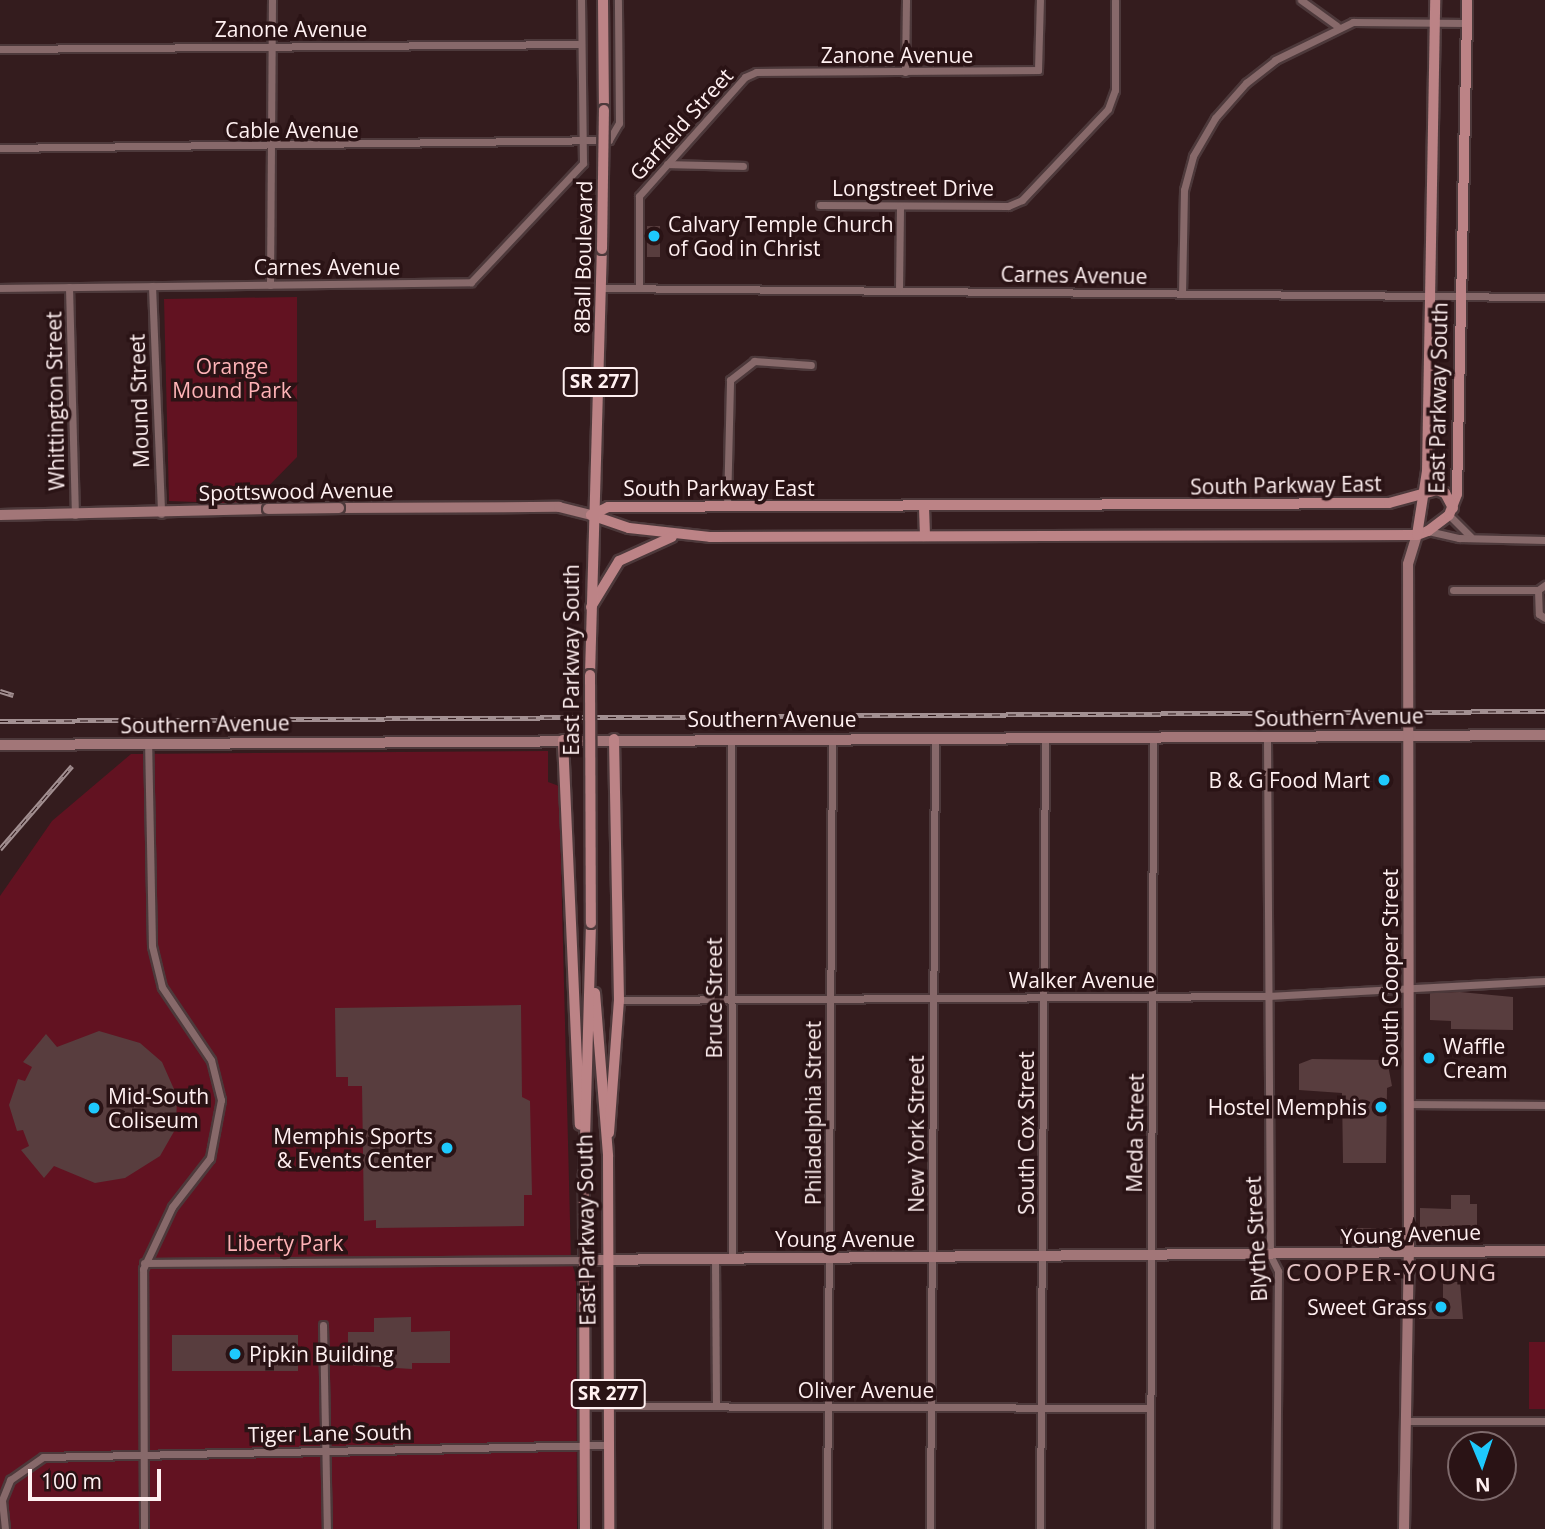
<!DOCTYPE html>
<html>
<head>
<meta charset="utf-8">
<style>
  body { margin:0 }
  #map { position:relative; width:1545px; height:1529px; overflow:hidden; background:#341c1e; font-family:"Open Sans",sans-serif }
  div>[style] { position:absolute }
  [style*='--x'] { left:calc(var(--x)*1px); top:calc(var(--y)*1px); width:calc(var(--w)*1px); rotate:calc(var(--a)*1deg) }
  .green>* { inset:0; background:#621221; transform-origin:0 0 }
  .building>* { inset:0; background:#583d3e; transform-origin:0 0 }
  .roads { filter:drop-shadow(2px 0 #4d393b) drop-shadow(-2px 0 #4d393b) drop-shadow(0 2px #4d393b) drop-shadow(0 -2px #4d393b) }
  .street>* { height:7px; margin:-3.5px; padding:0 3.5px; transform-origin:3.5px; border-radius:3.5px; background:#87696a }
  .secondary>* { height:10px; margin:-5px; padding:0 5px; transform-origin:5px; border-radius:5px; background:#a27678 }
  .primary>* { height:10px; margin:-5px; padding:0 5px; transform-origin:5px; border-radius:5px; background:#bc8386 }
  .rail>* { height:5px; margin-top:-2.5px; transform-origin:0; background:repeating-linear-gradient(90deg,#2a1315 0 8px,#a39092 0 16px); box-sizing:border-box; border-block:2px solid #a39092 }
  .bridges { filter:drop-shadow(2px 0 #4d393b) drop-shadow(-2px 0 #4d393b) drop-shadow(0 2px #4d393b) drop-shadow(0 -2px #4d393b) }
  .secondary-bridge>* { height:10px; margin:-5px; padding:0 5px; transform-origin:5px; border-radius:5px; background:#a27678 }
  .primary-bridge>* { height:10px; margin:-5px; padding:0 5px; transform-origin:5px; border-radius:5px; background:#bc8386 }
  .dots>* { width:19px; height:19px; translate:-50% -50%; box-sizing:border-box; border:4px solid #2a1315; border-radius:50% }
  span { translate:-50% -50%; white-space:nowrap; text-align:center; line-height:1.15; -webkit-text-stroke:7px #2a1315; paint-order:stroke }
  .shield-label span { padding:2px 5px; background:#2a1315; border:2px solid; border-radius:5px; -webkit-text-stroke-width:0 }
  .shield-label { font-size:19px; color:#fff0f1; font-weight:700 }
  .street-label { font-size:21px; color:#fff0f1 }
  .poi-label { font-size:21px; color:#fff0f1 }
  .left { translate:0 -50%; text-align:left }
  .right { translate:-100% -50%; text-align:right }
  .park-label { font-size:21px; color:#feb3b7 }
  .quarter-label { font-size:24px; color:#e4c3c4; letter-spacing:2px }
  .north { position:absolute; left:1447px; top:1431px; width:70px; height:70px; box-sizing:border-box; background:#2a1315; border:2px solid #7f6b6d; border-radius:50%; rotate:178deg; font-size:19px; font-weight:700; line-height:28px; text-align:center; color:#fff0f1 }
  .north::after { content:''; display:block; margin:auto; width:24px; height:32px; background:#1ec9fd; clip-path:polygon(50% 0,100% 100%,50% 72%,0 100%) }
  .scale { position:absolute; left:28px; top:1469px; width:133px; height:32px; box-sizing:border-box; border:4px solid #fff0f1; border-top:0; padding-left:9px; font-size:21px; line-height:24px; white-space:nowrap; color:#fff0f1; -webkit-text-stroke:5px #2a1315; paint-order:stroke }
</style>
</head>
<body>
<div id="map">
  <div class="green">
    <i style="clip-path:polygon(297px 297px,297px 457px,251px 504px,169px 501px,164px 299px)"></i>
    <i style="clip-path:polygon(548px 751px,548px 782px,559px 786px,571px 1261px,576px 1276px,577px 1529px,0 1529px,0 896px,52px 821px,131px 754px)"></i>
    <i style="left:1529px;top:1342px;width:16px;height:67px"></i>
  </div>
  <div class="building">
    <i style="left:660px;top:226px;width:31px;height:13px;rotate:90deg"></i>
    <i style="clip-path:polygon(1460px 992px,1513px 997px,1513px 1030px,1451px 1029px,1451px 1021px,1430px 1020px,1430px 993px)"></i>
    <i style="clip-path:polygon(521px 1005px,522px 1097px,530px 1101px,532px 1195px,524px 1195px,524px 1226px,376px 1228px,376px 1220px,364px 1221px,362px 1086px,348px 1086px,348px 1077px,336px 1077px,335px 1008px)"></i>
    <i style="clip-path:polygon(99px 1031px,140px 1043px,162px 1062px,177px 1096px,176px 1128px,160px 1156px,125px 1178px,95px 1183px,54px 1166px,44px 1178px,21px 1150px,29px 1146px,23px 1130px,17px 1131px,9px 1105px,18px 1079px,25px 1081px,32px 1067px,23px 1062px,46px 1034px,57px 1047px)"></i>
    <i style="clip-path:polygon(1312px 1059px,1387px 1060px,1392px 1086px,1387px 1088px,1386px 1163px,1343px 1163px,1342px 1093px,1299px 1090px,1299px 1064px)"></i>
    <i style="clip-path:polygon(1451px 1195px,1470px 1195px,1470px 1204px,1477px 1204px,1477px 1236px,1420px 1240px,1420px 1208px,1451px 1209px)"></i>
    <i style="left:1340px;top:1228px;width:56px;height:16px"></i>
    <i style="clip-path:polygon(1443px 1282px,1460px 1282px,1463px 1319px,1419px 1319px,1419px 1303px,1443px 1300px)"></i>
    <i style="clip-path:polygon(411px 1317px,411px 1332px,450px 1331px,450px 1363px,412px 1363px,412px 1369px,348px 1365px,348px 1332px,374px 1332px,374px 1318px)"></i>
    <i style="left:298px;top:1335px;width:36px;height:126px;rotate:90deg"></i>
  </div>
  <div class="roads">
    <div class="street">
      <i style="--x:1301;--y:0;--w:44;--a:35.8"></i>
      <i style="--x:0;--y:49;--w:581;--a:-0.49"></i>
      <i style="--x:905;--y:72;--w:72;--a:-89.2"></i>
      <i style="--x:0;--y:148;--w:609;--a:-0.75"></i>
      <i style="--x:609;--y:140;--w:20;--a:-60"></i>
      <i style="--x:619;--y:123;--w:123;--a:-90.5"></i>
      <i style="--x:667;--y:164;--w:76;--a:1.5"></i>
      <i style="--x:820;--y:205;--w:188;--a:0.3"></i>
      <i style="--x:1008;--y:206;--w:15;--a:-23"></i>
      <i style="--x:1022;--y:200;--w:125;--a:-46.6"></i>
      <i style="--x:1108;--y:109;--w:20;--a:-70"></i>
      <i style="--x:1115;--y:90;--w:90;--a:-90"></i>
      <i style="--x:270;--y:285;--w:285;--a:-89.6"></i>
      <i style="--x:152;--y:286;--w:228;--a:87.7"></i>
      <i style="--x:69;--y:287;--w:228;--a:88.5"></i>
      <i style="--x:0;--y:288;--w:471;--a:-0.7"></i>
      <i style="--x:471;--y:282;--w:163;--a:-46.7"></i>
      <i style="--x:583;--y:163;--w:163;--a:-90.7"></i>
      <i style="--x:602;--y:288;--w:943;--a:0.55"></i>
      <i style="--x:639;--y:288;--w:92;--a:-90"></i>
      <i style="--x:639;--y:196;--w:159;--a:-48.3"></i>
      <i style="--x:745;--y:77;--w:12;--a:-24"></i>
      <i style="--x:756;--y:72;--w:282;--a:-0.4"></i>
      <i style="--x:1038;--y:70;--w:70;--a:-88.4"></i>
      <i style="--x:899;--y:290;--w:84;--a:-89.3"></i>
      <i style="--x:1182;--y:294;--w:104;--a:-88.9"></i>
      <i style="--x:1184;--y:190;--w:35;--a:-75"></i>
      <i style="--x:1193;--y:156;--w:44;--a:-59.9"></i>
      <i style="--x:1215;--y:118;--w:47;--a:-48.5"></i>
      <i style="--x:1246;--y:83;--w:37;--a:-38"></i>
      <i style="--x:1275;--y:60;--w:87;--a:-26"></i>
      <i style="--x:1353;--y:22;--w:113;--a:0.5"></i>
      <i style="--x:727;--y:506;--w:126;--a:-88.6"></i>
      <i style="--x:730;--y:380;--w:31;--a:-38"></i>
      <i style="--x:754;--y:361;--w:57;--a:4"></i>
      <i style="--x:1449;--y:515;--w:30;--a:45"></i>
      <i style="--x:1428;--y:531;--w:32;--a:13"></i>
      <i style="--x:1459;--y:538;--w:86;--a:1.3"></i>
      <i style="--x:1453;--y:590;--w:85;--a:0"></i>
      <i style="--x:1538;--y:590;--w:9;--a:-36"></i>
      <i style="--x:1538;--y:590;--w:24;--a:88"></i>
      <i style="--x:1539;--y:614;--w:7;--a:34"></i>
      <i style="--x:1267;--y:737;--w:518;--a:89.67"></i>
      <i style="--x:1270;--y:1255;--w:18;--a:63"></i>
      <i style="--x:1278;--y:1271;--w:258;--a:90.4"></i>
      <i style="--x:731;--y:738;--w:521;--a:89.89"></i>
      <i style="--x:619;--y:1000;--w:648;--a:-0.35"></i>
      <i style="--x:1267;--y:996;--w:278;--a:-3.1"></i>
      <i style="--x:1409;--y:1104;--w:136;--a:0.4"></i>
      <i style="--x:715;--y:1259;--w:147;--a:89.6"></i>
      <i style="--x:144;--y:1263;--w:441;--a:-0.4"></i>
      <i style="--x:323;--y:1325;--w:204;--a:88.9"></i>
      <i style="--x:584;--y:1406;--w:565;--a:0.2"></i>
      <i style="--x:1404;--y:1421;--w:141;--a:0"></i>
      <i style="--x:5;--y:1529;--w:29;--a:-96"></i>
      <i style="--x:2;--y:1500;--w:22;--a:-68"></i>
      <i style="--x:10;--y:1480;--w:40;--a:-34.9"></i>
      <i style="--x:43;--y:1457;--w:564;--a:-1.22"></i>
      <i style="--x:144;--y:1529;--w:260;--a:-90.2"></i>
      <i style="--x:143;--y:1269;--w:68;--a:-64.9"></i>
      <i style="--x:172;--y:1207;--w:62;--a:-52.2"></i>
      <i style="--x:210;--y:1158;--w:59;--a:-79.3"></i>
      <i style="--x:221;--y:1100;--w:41;--a:-104"></i>
      <i style="--x:211;--y:1060;--w:88;--a:-123.9"></i>
      <i style="--x:162;--y:987;--w:42;--a:-103.7"></i>
      <i style="--x:152;--y:946;--w:202;--a:-91.1"></i>
      <i style="--x:827;--y:1529;--w:791;--a:-89.64"></i>
      <i style="--x:930;--y:1529;--w:790;--a:-89.64"></i>
      <i style="--x:1040;--y:1529;--w:791;--a:-89.64"></i>
      <i style="--x:1150;--y:1529;--w:791;--a:-89.78"></i>
    </div>
    <div class="secondary">
      <i style="--x:339;--y:508;--w:220;--a:-0.3"></i>
      <i style="--x:559;--y:507;--w:33;--a:14"></i>
      <i style="--x:0;--y:515;--w:268;--a:-1.3"></i>
      <i style="--x:0;--y:745;--w:1545;--a:-0.37"></i>
      <i style="--x:585;--y:1260;--w:960;--a:-0.54"></i>
      <i style="--x:1404;--y:1529;--w:274;--a:-89"></i>
      <i style="--x:1409;--y:1255;--w:691;--a:-90.08"></i>
      <i style="--x:1408;--y:564;--w:30;--a:-73"></i>
    </div>
    <div class="primary">
      <i style="--x:603;--y:0;--w:110;--a:89.5"></i>
      <i style="--x:924;--y:507;--w:29;--a:88"></i>
      <i style="--x:591;--y:515;--w:40;--a:18.9"></i>
      <i style="--x:629;--y:528;--w:81;--a:6.3"></i>
      <i style="--x:710;--y:537;--w:707;--a:-0.16"></i>
      <i style="--x:1417;--y:535;--w:12;--a:-20"></i>
      <i style="--x:1428;--y:531;--w:26;--a:-37"></i>
      <i style="--x:1449;--y:515;--w:22;--a:-69"></i>
      <i style="--x:1457;--y:494;--w:494;--a:-88.8"></i>
      <i style="--x:591;--y:515;--w:19;--a:-25"></i>
      <i style="--x:608;--y:507;--w:781;--a:-0.29"></i>
      <i style="--x:1389;--y:503;--w:50;--a:-15.2"></i>
      <i style="--x:1437;--y:490;--w:9;--a:21"></i>
      <i style="--x:1445;--y:493;--w:17;--a:62"></i>
      <i style="--x:1417;--y:535;--w:65;--a:-81.1"></i>
      <i style="--x:1427;--y:471;--w:471;--a:-89"></i>
      <i style="--x:591;--y:607;--w:54;--a:-58.7"></i>
      <i style="--x:619;--y:561;--w:58;--a:-24.4"></i>
      <i style="--x:590;--y:675;--w:426;--a:-88.4"></i>
      <i style="--x:563;--y:740;--w:385;--a:87.5"></i>
      <i style="--x:595;--y:993;--w:164;--a:85.4"></i>
      <i style="--x:608;--y:1156;--w:373;--a:89.8"></i>
      <i style="--x:609;--y:1133;--w:133;--a:-85.7"></i>
      <i style="--x:619;--y:1000;--w:261;--a:-91.1"></i>
      <i style="--x:585;--y:1529;--w:355;--a:-90.2"></i>
      <i style="--x:584;--y:1174;--w:251;--a:-88.4"></i>
    </div>
  </div>
  <div class="rail">
    <i style="--x:0;--y:691;--w:14;--a:17"></i>
    <i style="--x:0;--y:721;--w:1545;--a:-0.37"></i>
    <i style="--x:0;--y:849;--w:110;--a:-49.1"></i>
  </div>
  <div class="bridges">
    <div class="secondary-bridge">
      <i style="--x:268;--y:509;--w:71;--a:-0.8"></i>
    </div>
    <div class="primary-bridge">
      <i style="--x:602;--y:249;--w:139;--a:-89.2"></i>
      <i style="--x:590;--y:675;--w:248;--a:89.8"></i>
    </div>
  </div>
  <div class="dots">
    <i style="left:654px;top:236px;background:#1ec9fd"></i>
    <i style="left:1384px;top:780px;background:#1ec9fd"></i>
    <i style="left:1429px;top:1058px;background:#1ec9fd"></i>
    <i style="left:1381px;top:1107px;background:#1ec9fd"></i>
    <i style="left:94px;top:1108px;background:#1ec9fd"></i>
    <i style="left:447px;top:1148px;background:#1ec9fd"></i>
    <i style="left:1441px;top:1307px;background:#1ec9fd"></i>
    <i style="left:235px;top:1354px;background:#1ec9fd"></i>
  </div>
  <div class="shield-label">
    <span style="left:600px;top:382px">SR 277</span>
    <span style="left:608px;top:1394px">SR 277</span>
  </div>
  <div class="street-label">
    <span style="left:291px;top:29px">Zanone Avenue</span>
    <span style="left:897px;top:55px">Zanone Avenue</span>
    <span style="left:681px;top:124px;rotate:-48deg">Garfield Street</span>
    <span style="left:292px;top:130px">Cable Avenue</span>
    <span style="left:913px;top:188px">Longstreet Drive</span>
    <span style="left:583px;top:257px;rotate:-89deg">8Ball Boulevard</span>
    <span style="left:327px;top:267px">Carnes Avenue</span>
    <span style="left:1074px;top:275px;rotate:1deg">Carnes Avenue</span>
    <span style="left:1438px;top:398px;rotate:-89deg">East Parkway South</span>
    <span style="left:55px;top:401px;rotate:-91deg">Whittington Street</span>
    <span style="left:139px;top:401px;rotate:-92deg">Mound Street</span>
    <span style="left:1286px;top:485px;rotate:-1deg">South Parkway East</span>
    <span style="left:719px;top:488px">South Parkway East</span>
    <span style="left:296px;top:491px;rotate:-1deg">Spottswood Avenue</span>
    <span style="left:571px;top:660px;rotate:-90deg">East Parkway South</span>
    <span style="left:1339px;top:717px;rotate:-1deg">Southern Avenue</span>
    <span style="left:772px;top:719px">Southern Avenue</span>
    <span style="left:205px;top:724px;rotate:-1deg">Southern Avenue</span>
    <span style="left:1390px;top:968px;rotate:-90deg">South Cooper Street</span>
    <span style="left:1082px;top:980px">Walker Avenue</span>
    <span style="left:714px;top:998px;rotate:-90deg">Bruce Street</span>
    <span style="left:813px;top:1113px;rotate:-90deg">Philadelphia Street</span>
    <span style="left:1026px;top:1133px;rotate:-90deg">South Cox Street</span>
    <span style="left:1135px;top:1133px;rotate:-89deg">Meda Street</span>
    <span style="left:916px;top:1134px;rotate:-90deg">New York Street</span>
    <span style="left:586px;top:1230px;rotate:-91deg">East Parkway South</span>
    <span style="left:1411px;top:1234px;rotate:-2deg">Young Avenue</span>
    <span style="left:845px;top:1239px">Young Avenue</span>
    <span style="left:1256px;top:1239px;rotate:-93deg">Blythe Street</span>
    <span style="left:866px;top:1390px">Oliver Avenue</span>
    <span style="left:330px;top:1433px;rotate:-1deg">Tiger Lane South</span>
  </div>
  <div class="poi-label">
    <span class="left" style="left:668px;top:236px">Calvary Temple Church<br>of God in Christ</span>
    <span class="right" style="left:1370px;top:780px">B &amp; G Food Mart</span>
    <span class="left" style="left:1443px;top:1058px">Waffle<br>Cream</span>
    <span class="left" style="left:108px;top:1108px">Mid-South<br>Coliseum</span>
    <span class="right" style="left:1367px;top:1107px">Hostel Memphis</span>
    <span class="right" style="left:433px;top:1148px">Memphis Sports<br>&amp; Events Center</span>
    <span class="right" style="left:1427px;top:1307px">Sweet Grass</span>
    <span class="left" style="left:249px;top:1354px">Pipkin Building</span>
  </div>
  <div class="park-label">
    <span style="left:232px;top:378px">Orange<br>Mound Park</span>
    <span style="left:285px;top:1243px">Liberty Park</span>
  </div>
  <div class="quarter-label">
    <span style="left:1392px;top:1272px">COOPER-YOUNG</span>
  </div>
  <div class="north">N</div>
  <div class="scale">100 m</div>
</div>
</body>
</html>
